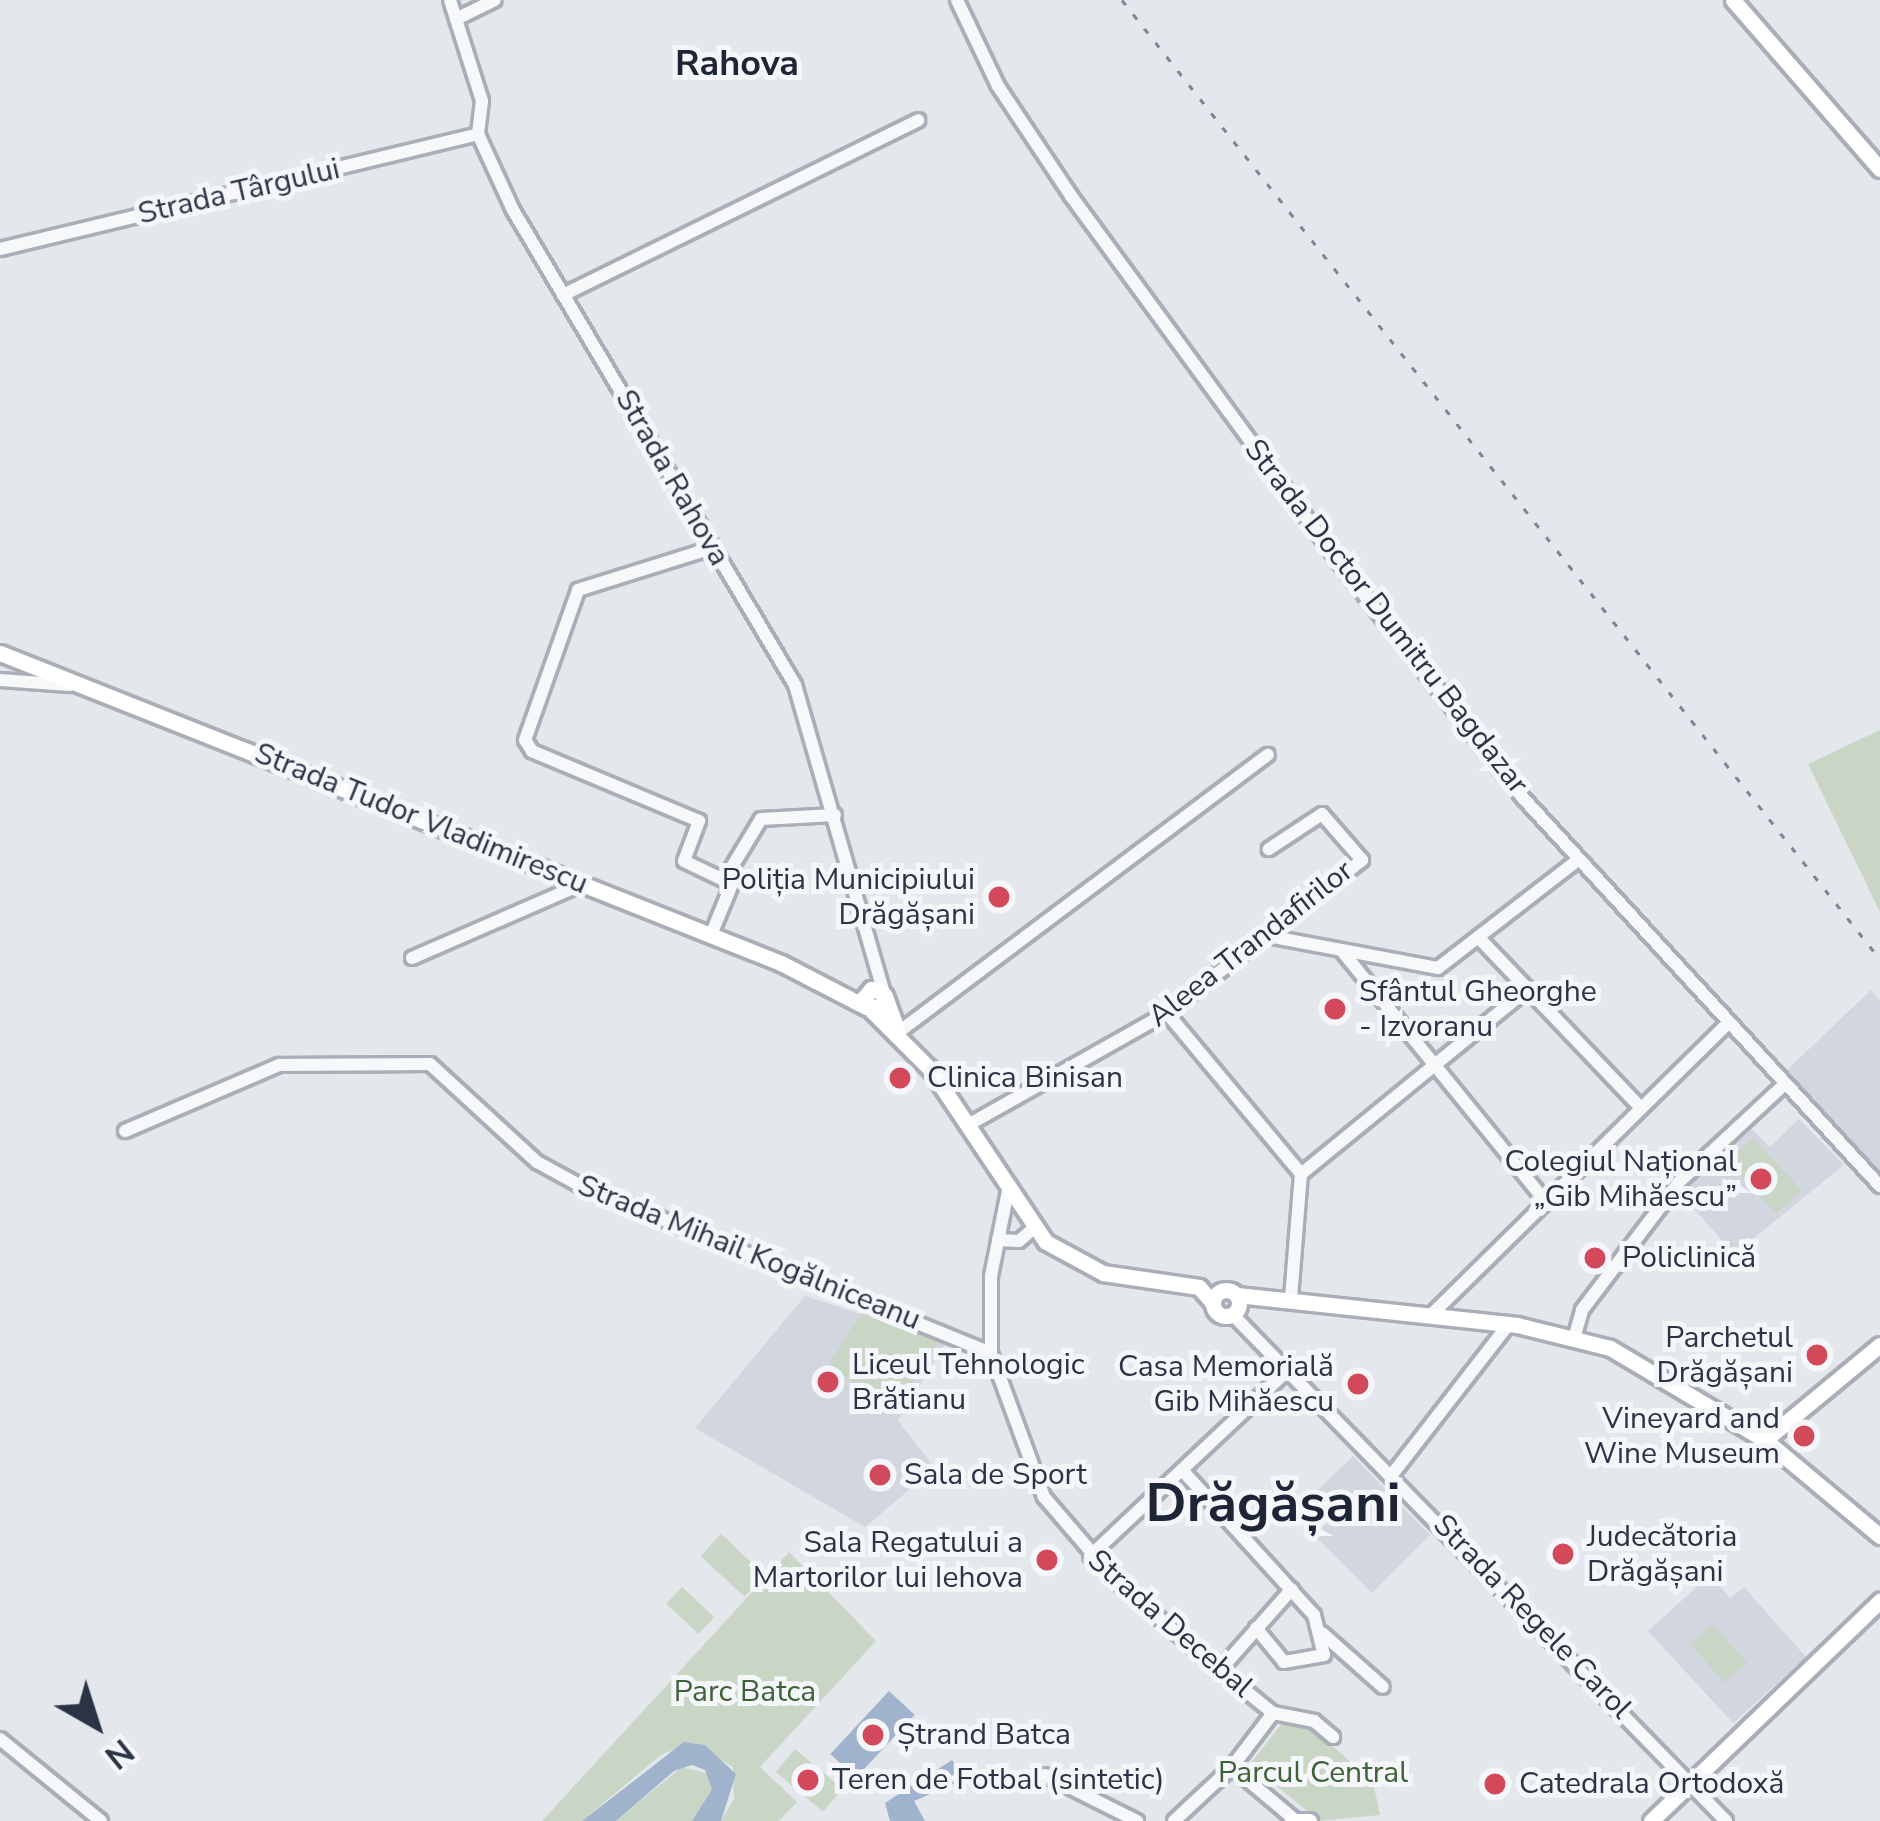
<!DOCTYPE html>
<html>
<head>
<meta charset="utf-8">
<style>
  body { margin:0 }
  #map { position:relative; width:1880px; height:1821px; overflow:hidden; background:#e4e7ec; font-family:"Nunito Sans",sans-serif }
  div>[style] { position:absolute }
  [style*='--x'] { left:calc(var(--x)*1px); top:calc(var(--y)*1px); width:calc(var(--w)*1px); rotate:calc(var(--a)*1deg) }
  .built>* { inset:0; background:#d2d6de }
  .green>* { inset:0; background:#c9d6c5; transform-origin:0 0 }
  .water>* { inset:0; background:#9fb4cc; transform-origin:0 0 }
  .roads { filter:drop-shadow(3px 0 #a9aeb7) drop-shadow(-3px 0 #a9aeb7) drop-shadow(0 3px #a9aeb7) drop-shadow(0 -3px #a9aeb7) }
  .minor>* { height:12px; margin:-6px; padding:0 6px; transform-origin:6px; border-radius:6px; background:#f7f8fa }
  .major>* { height:15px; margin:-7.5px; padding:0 7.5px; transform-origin:7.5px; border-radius:7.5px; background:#fff }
  .major>.ring { margin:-7.5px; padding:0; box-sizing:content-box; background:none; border:15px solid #fff; border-radius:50% }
  .rail>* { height:3px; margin-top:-1.5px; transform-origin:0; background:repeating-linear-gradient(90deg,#7d8696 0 6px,transparent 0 18px) }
  .dots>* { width:33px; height:33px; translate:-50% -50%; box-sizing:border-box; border:6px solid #f4f6f9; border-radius:50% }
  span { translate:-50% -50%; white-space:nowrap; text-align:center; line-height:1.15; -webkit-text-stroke:10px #f4f6f9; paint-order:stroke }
  .street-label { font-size:30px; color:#2b3445 }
  .poi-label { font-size:30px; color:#2b3445 }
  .right { translate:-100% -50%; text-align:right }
  .left { translate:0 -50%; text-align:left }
  .park-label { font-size:30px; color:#3f6138 }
  .quarter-label { font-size:36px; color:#1d2536; font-weight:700 }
  .town-label { font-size:54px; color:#1d2536; font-weight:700 }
  .north { position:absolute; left:36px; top:1665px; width:120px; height:120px; -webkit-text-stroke:9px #f4f6f9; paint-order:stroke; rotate:141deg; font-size:33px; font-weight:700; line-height:48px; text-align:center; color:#2b3445 }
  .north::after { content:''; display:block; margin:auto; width:42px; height:54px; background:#2b3445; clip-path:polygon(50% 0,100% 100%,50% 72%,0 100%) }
</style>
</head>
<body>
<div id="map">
  <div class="built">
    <i style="clip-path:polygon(1871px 990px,1880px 1001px,1880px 1172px,1787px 1070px)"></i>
    <i style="clip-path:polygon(1799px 1119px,1844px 1165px,1734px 1254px,1680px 1193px,1752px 1129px,1770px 1147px)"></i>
    <i style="clip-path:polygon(805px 1296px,946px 1342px,898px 1421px,935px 1468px,865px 1527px,695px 1428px)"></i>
    <i style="clip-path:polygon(1353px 1456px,1430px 1535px,1372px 1593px,1315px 1536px,1337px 1512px,1317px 1491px)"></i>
    <i style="clip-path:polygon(1710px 1575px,1730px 1598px,1744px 1587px,1806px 1657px,1733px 1723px,1648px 1631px)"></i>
  </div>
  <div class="green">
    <i style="clip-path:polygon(1880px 730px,1880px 912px,1808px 764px)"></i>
    <i style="left:1753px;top:1138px;width:71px;height:35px;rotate:47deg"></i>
    <i style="clip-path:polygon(861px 1313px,940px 1340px,892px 1412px,829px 1364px)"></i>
    <i style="left:721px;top:1534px;width:60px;height:30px;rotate:43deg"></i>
    <i style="clip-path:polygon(789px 1552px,876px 1641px,760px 1767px,797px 1802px,779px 1821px,721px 1821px,734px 1799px,733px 1767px,695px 1743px,662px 1754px,582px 1821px,542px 1821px)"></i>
    <i style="left:682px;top:1587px;width:44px;height:23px;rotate:43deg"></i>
    <i style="left:1713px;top:1625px;width:51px;height:30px;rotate:48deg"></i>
    <i style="clip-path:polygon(1283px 1722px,1311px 1727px,1373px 1782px,1380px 1815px,1319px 1821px,1250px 1764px)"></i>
    <i style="left:795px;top:1749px;width:62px;height:30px;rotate:40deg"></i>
    <i style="clip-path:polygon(682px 1767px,709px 1774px,712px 1789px,692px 1821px,616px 1821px)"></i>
  </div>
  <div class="water">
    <i style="left:889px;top:1691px;width:35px;height:86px;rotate:43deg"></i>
    <i style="clip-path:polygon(684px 1742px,705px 1745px,736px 1774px,721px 1821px,692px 1821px,712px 1789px,705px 1770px,692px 1765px,674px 1771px,616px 1821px,582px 1821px)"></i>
    <i style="clip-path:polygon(952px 1760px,967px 1778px,914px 1801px,925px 1821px,890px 1821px,885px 1803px)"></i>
  </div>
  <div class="roads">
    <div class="minor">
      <i style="--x:450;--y:0;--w:106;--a:72.4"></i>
      <i style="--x:482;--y:101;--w:33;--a:97"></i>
      <i style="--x:478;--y:134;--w:84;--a:65.3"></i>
      <i style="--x:513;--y:210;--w:552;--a:59.3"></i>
      <i style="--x:795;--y:685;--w:324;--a:73.9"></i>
      <i style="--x:957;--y:0;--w:95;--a:64.5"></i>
      <i style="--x:998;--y:86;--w:132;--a:56.4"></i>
      <i style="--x:1071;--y:196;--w:451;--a:53.8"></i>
      <i style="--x:1337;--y:560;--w:303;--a:52"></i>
      <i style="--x:1524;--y:799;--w:526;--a:47.39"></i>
      <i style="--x:456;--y:19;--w:43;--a:-26"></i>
      <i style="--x:0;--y:249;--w:492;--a:-13.5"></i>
      <i style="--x:563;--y:295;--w:396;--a:-26.2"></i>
      <i style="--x:0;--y:680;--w:70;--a:4.1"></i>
      <i style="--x:724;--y:880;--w:71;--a:-58.8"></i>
      <i style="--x:761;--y:819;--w:74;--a:-3.1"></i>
      <i style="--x:711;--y:935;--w:55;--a:-67.6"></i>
      <i style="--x:732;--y:884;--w:53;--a:-154.4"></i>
      <i style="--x:684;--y:861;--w:43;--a:-69.4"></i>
      <i style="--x:699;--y:821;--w:181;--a:-157.3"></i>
      <i style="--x:532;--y:751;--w:13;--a:-122"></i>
      <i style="--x:525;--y:740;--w:159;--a:-70.5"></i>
      <i style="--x:578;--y:590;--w:140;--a:-17.4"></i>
      <i style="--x:1262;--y:935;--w:179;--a:10.6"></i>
      <i style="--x:1438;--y:968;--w:178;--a:-37.7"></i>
      <i style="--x:1479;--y:938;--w:233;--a:46.4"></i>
      <i style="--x:1342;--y:951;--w:318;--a:50.9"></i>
      <i style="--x:412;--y:958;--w:185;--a:-23.5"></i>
      <i style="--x:1167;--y:1013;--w:209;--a:50.2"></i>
      <i style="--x:900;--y:1031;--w:460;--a:-36.9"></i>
      <i style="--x:968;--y:1125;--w:228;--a:-29.4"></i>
      <i style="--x:1167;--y:1013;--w:248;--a:-38.1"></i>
      <i style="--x:1362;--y:860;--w:61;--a:-131"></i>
      <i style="--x:1322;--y:814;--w:64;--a:146.6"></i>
      <i style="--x:125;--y:1131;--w:168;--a:-23.2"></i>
      <i style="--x:279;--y:1065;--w:151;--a:-0.4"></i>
      <i style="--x:430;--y:1064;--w:145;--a:42.5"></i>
      <i style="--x:537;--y:1162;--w:48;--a:28.7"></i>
      <i style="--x:579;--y:1185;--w:445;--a:22.2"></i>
      <i style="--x:1008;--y:1191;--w:87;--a:101.3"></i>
      <i style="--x:991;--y:1276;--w:77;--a:90"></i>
      <i style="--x:991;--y:1353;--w:153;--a:69.8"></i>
      <i style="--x:1044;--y:1497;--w:113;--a:49.3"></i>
      <i style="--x:1118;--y:1583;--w:134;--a:40.5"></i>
      <i style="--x:1220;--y:1670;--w:68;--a:39.1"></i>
      <i style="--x:1273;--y:1713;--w:42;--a:11"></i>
      <i style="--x:1314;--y:1721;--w:25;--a:40"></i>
      <i style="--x:998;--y:1240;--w:21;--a:3"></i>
      <i style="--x:1019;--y:1241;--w:18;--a:-41"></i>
      <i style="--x:1291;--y:1298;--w:124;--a:-85.4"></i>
      <i style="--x:1301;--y:1174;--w:293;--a:-39.2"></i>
      <i style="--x:1232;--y:1314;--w:708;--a:45.74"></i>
      <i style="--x:1431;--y:1315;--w:417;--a:-44.5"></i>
      <i style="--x:1575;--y:1335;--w:26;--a:-74"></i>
      <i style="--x:1582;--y:1310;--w:161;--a:-52.8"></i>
      <i style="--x:1679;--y:1182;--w:144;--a:-42.8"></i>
      <i style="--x:1182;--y:1470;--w:196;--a:47.7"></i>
      <i style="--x:1314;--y:1615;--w:41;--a:76"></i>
      <i style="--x:1324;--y:1655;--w:41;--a:170.1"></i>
      <i style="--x:1284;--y:1662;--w:44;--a:-129.5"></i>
      <i style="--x:1394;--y:1472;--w:187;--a:-52.2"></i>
      <i style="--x:1090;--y:1556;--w:274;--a:-43.2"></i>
      <i style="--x:1322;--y:1633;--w:81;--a:41.5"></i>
      <i style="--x:1220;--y:1670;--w:108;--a:-48.4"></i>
      <i style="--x:0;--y:1739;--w:130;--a:39.1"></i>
      <i style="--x:1232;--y:1767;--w:81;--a:40"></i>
      <i style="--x:1045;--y:1775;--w:103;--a:26.6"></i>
      <i style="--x:1174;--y:1821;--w:79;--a:-43"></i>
      <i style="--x:1232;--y:1767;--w:68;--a:-52.8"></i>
    </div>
    <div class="major">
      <i style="--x:1733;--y:0;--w:224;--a:49"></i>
      <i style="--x:0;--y:653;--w:840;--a:21.65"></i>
      <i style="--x:781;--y:963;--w:96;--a:27.4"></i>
      <i style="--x:885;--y:999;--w:15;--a:127"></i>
      <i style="--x:876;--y:1011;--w:18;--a:-137"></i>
      <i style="--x:863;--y:999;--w:13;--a:-51"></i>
      <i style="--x:871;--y:989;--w:11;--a:15"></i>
      <i style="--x:882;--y:992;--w:5;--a:53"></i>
      <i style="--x:885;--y:996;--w:32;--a:70"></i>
      <i style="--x:872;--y:1011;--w:82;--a:45"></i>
      <i style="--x:930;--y:1069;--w:208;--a:56.2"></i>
      <i style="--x:1046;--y:1242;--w:65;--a:28.5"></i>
      <i style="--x:1103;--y:1273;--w:97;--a:8.3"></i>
      <i style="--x:1199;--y:1287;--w:21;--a:49"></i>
      <i class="ring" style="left:1213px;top:1290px;width:11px;height:11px"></i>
      <i style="--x:1237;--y:1295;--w:282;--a:6.1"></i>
      <i style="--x:1517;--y:1325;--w:96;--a:13.9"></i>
      <i style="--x:1610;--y:1348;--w:180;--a:30.7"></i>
      <i style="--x:1765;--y:1440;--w:150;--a:39.9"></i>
      <i style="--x:1765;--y:1440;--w:149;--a:-39.6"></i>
      <i style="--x:1292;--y:1821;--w:17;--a:0"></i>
      <i style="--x:1651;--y:1821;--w:318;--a:-43.9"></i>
    </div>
  </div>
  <div class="rail">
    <i style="--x:1122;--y:0;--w:1222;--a:51.68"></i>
  </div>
  <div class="dots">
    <i style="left:999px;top:897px;background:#d1495b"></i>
    <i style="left:1335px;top:1009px;background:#d1495b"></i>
    <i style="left:900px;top:1078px;background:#d1495b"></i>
    <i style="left:1761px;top:1179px;background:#d1495b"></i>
    <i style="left:1595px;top:1258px;background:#d1495b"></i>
    <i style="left:1817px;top:1355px;background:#d1495b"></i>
    <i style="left:828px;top:1382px;background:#d1495b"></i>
    <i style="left:1358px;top:1384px;background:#d1495b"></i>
    <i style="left:1804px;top:1436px;background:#d1495b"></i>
    <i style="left:880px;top:1475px;background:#d1495b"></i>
    <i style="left:1563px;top:1554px;background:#d1495b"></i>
    <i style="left:1047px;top:1560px;background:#d1495b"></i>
    <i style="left:873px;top:1735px;background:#d1495b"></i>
    <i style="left:808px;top:1780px;background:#d1495b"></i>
    <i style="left:1495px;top:1784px;background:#d1495b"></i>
  </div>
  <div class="street-label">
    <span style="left:239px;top:192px;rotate:-13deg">Strada Târgului</span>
    <span style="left:672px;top:478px;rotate:60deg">Strada Rahova</span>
    <span style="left:1386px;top:617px;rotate:52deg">Strada Doctor Dumitru Bagdazar</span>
    <span style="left:421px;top:819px;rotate:22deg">Strada Tudor Vladimirescu</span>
    <span style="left:1251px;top:944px;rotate:-38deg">Aleea Trandafirilor</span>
    <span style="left:749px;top:1253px;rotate:22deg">Strada Mihail Kogălniceanu</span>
    <span style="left:1532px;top:1617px;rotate:46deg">Strada Regele Carol</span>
    <span style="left:1170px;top:1624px;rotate:41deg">Strada Decebal</span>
  </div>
  <div class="poi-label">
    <span class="right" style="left:975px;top:897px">Poliția Municipiului<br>Drăgășani</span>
    <span class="left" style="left:1359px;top:1009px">Sfântul Gheorghe<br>- Izvoranu</span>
    <span class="left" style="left:927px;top:1078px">Clinica Binisan</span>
    <span class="right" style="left:1737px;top:1179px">Colegiul Național<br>„Gib Mihăescu”</span>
    <span class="left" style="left:1622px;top:1258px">Policlinică</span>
    <span class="right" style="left:1793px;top:1355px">Parchetul<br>Drăgășani</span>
    <span class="left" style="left:852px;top:1382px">Liceul Tehnologic<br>Brătianu</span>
    <span class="right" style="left:1334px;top:1384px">Casa Memorială<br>Gib Mihăescu</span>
    <span class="right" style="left:1780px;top:1436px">Vineyard and<br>Wine Museum</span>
    <span class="left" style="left:904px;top:1475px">Sala de Sport</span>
    <span class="left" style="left:1587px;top:1554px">Judecătoria<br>Drăgășani</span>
    <span class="right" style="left:1023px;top:1560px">Sala Regatului a<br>Martorilor lui Iehova</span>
    <span class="left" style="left:897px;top:1735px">Ștrand Batca</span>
    <span class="left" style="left:832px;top:1780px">Teren de Fotbal (sintetic)</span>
    <span class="left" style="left:1519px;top:1784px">Catedrala Ortodoxă</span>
  </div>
  <div class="park-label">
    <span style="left:745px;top:1692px">Parc Batca</span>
    <span style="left:1313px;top:1773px">Parcul Central</span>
  </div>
  <div class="quarter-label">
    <span style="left:737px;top:64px">Rahova</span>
  </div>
  <div class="town-label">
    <span style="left:1273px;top:1503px">Drăgășani</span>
  </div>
  <div class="north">N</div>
</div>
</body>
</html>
